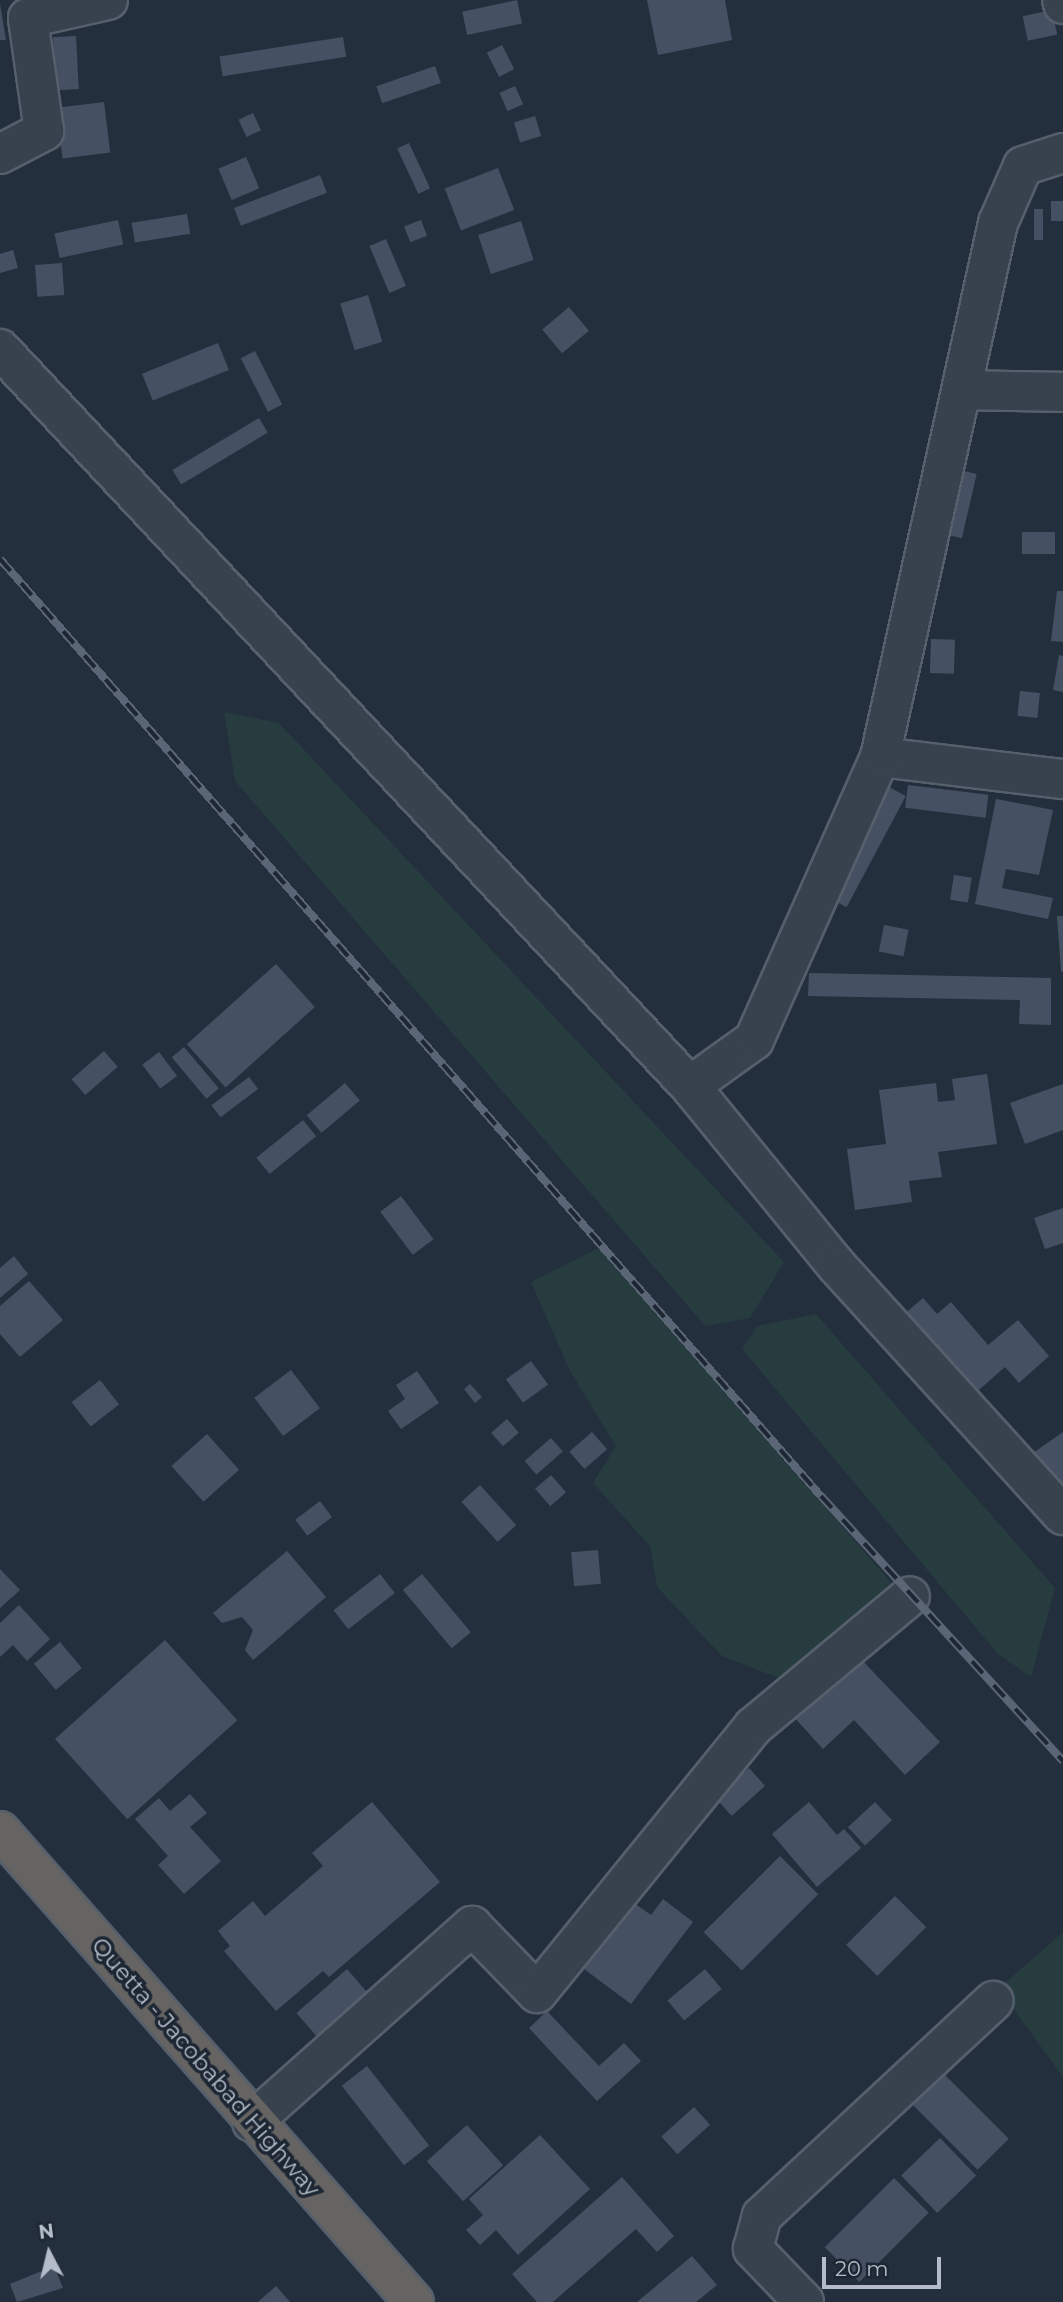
<!DOCTYPE html>
<html>
<head>
<meta charset="utf-8">
<style>
  body { margin:0 }
  #map { position:relative; width:1063px; height:2302px; overflow:hidden; background:#242f3e; font-family:Montserrat,sans-serif }
  div>[style] { position:absolute }
  [style*='--x'] { left:calc(var(--x)*1px); top:calc(var(--y)*1px); width:calc(var(--w)*1px); rotate:calc(var(--a)*1deg) }
  .green>* { inset:0; background:#263c3f }
  .building>* { inset:0; background:#455162; transform-origin:0 0 }
  .roads { filter:drop-shadow(2px 0 #565f6c) drop-shadow(-2px 0 #565f6c) drop-shadow(0 2px #565f6c) drop-shadow(0 -2px #565f6c) }
  .minor>* { height:38px; margin:-19px; padding:0 19px; transform-origin:19px; border-radius:19px; background:#38414e }
  .trunk>* { height:38px; margin:-19px; padding:0 19px; transform-origin:19px; border-radius:19px; background:#656462 }
  .rail>* { height:8px; margin-top:-4px; transform-origin:0; background:repeating-linear-gradient(90deg,#1d2633 0 16px,#5a6575 0 32px); box-sizing:border-box; border-block:2px solid #5a6575 }
  span { translate:-50% -50%; white-space:nowrap; text-align:center; line-height:1.15; -webkit-text-stroke:7px #1d2633; paint-order:stroke }
  .street-label { font-size:23px; color:#b4bcc9 }
  .north { position:absolute; left:14px; top:2218px; width:70px; height:70px; -webkit-text-stroke:5px #1d2633; paint-order:stroke; rotate:353deg; font-size:19px; font-weight:700; line-height:28px; text-align:center; color:#b4bcc9 }
  .north::after { content:''; display:block; margin:auto; width:24px; height:32px; background:#b4bcc9; clip-path:polygon(50% 0,100% 100%,50% 72%,0 100%) }
  .scale { position:absolute; left:822px; top:2257px; width:119px; height:32px; box-sizing:border-box; border:4px solid #b4bcc9; border-top:0; padding-left:9px; font-size:21px; line-height:24px; white-space:nowrap; color:#b4bcc9; -webkit-text-stroke:5px #1d2633; paint-order:stroke }
</style>
</head>
<body>
<div id="map">
  <div class="green">
    <i style="clip-path:polygon(224px 712px,279px 723px,784px 1262px,750px 1318px,705px 1326px,235px 781px)"></i>
    <i style="clip-path:polygon(599px 1248px,895px 1587px,787px 1681px,722px 1656px,657px 1587px,650px 1546px,593px 1483px,616px 1446px,570px 1371px,531px 1282px)"></i>
    <i style="clip-path:polygon(816px 1314px,1055px 1588px,1031px 1677px,998px 1654px,742px 1349px,757px 1326px)"></i>
    <i style="clip-path:polygon(1063px 1932px,1063px 2077px,1009px 2003px,1006px 1982px)"></i>
  </div>
  <div class="building">
    <i style="left:517px;top:0;width:24px;height:56px;rotate:78deg"></i>
    <i style="clip-path:polygon(647px 0,725px 0,732px 40px,658px 55px)"></i>
    <i style="clip-path:polygon(0 4px,6px 40px,0 40px)"></i>
    <i style="left:1052px;top:10px;width:25px;height:30px;rotate:78deg"></i>
    <i style="left:76px;top:36px;width:53px;height:23px;rotate:87deg"></i>
    <i style="left:343px;top:37px;width:20px;height:125px;rotate:81deg"></i>
    <i style="left:502px;top:45px;width:27px;height:17px;rotate:63deg"></i>
    <i style="left:435px;top:66px;width:18px;height:62px;rotate:71deg"></i>
    <i style="left:515px;top:86px;width:20px;height:17px;rotate:66deg"></i>
    <i style="left:104px;top:102px;width:51px;height:48px;rotate:83deg"></i>
    <i style="left:253px;top:113px;width:19px;height:16px;rotate:65deg"></i>
    <i style="left:535px;top:116px;width:21px;height:22px;rotate:73deg"></i>
    <i style="left:409px;top:143px;width:50px;height:13px;rotate:65deg"></i>
    <i style="left:246px;top:157px;width:34px;height:30px;rotate:67deg"></i>
    <i style="left:498px;top:168px;width:45px;height:57px;rotate:69deg"></i>
    <i style="left:320px;top:175px;width:19px;height:92px;rotate:69deg"></i>
    <i style="left:1051px;top:201px;width:12px;height:20px"></i>
    <i style="left:1034px;top:209px;width:9px;height:31px"></i>
    <i style="left:187px;top:214px;width:20px;height:56px;rotate:81deg"></i>
    <i style="left:118px;top:220px;width:25px;height:65px;rotate:78deg"></i>
    <i style="left:421px;top:220px;width:17px;height:18px;rotate:69deg"></i>
    <i style="left:521px;top:221px;width:41px;height:45px;rotate:72deg"></i>
    <i style="left:386px;top:239px;width:51px;height:18px;rotate:67deg"></i>
    <i style="clip-path:polygon(13px 250px,18px 268px,0 273px,0 254px)"></i>
    <i style="left:62px;top:263px;width:32px;height:27px;rotate:86deg"></i>
    <i style="left:368px;top:295px;width:49px;height:29px;rotate:73deg"></i>
    <i style="left:569px;top:307px;width:31px;height:35px;rotate:50deg"></i>
    <i style="left:218px;top:343px;width:29px;height:82px;rotate:68deg"></i>
    <i style="left:255px;top:351px;width:60px;height:16px;rotate:63deg"></i>
    <i style="left:259px;top:418px;width:17px;height:101px;rotate:59deg"></i>
    <i style="left:964px;top:471px;width:13px;height:66px;rotate:13deg"></i>
    <i style="left:1022px;top:532px;width:33px;height:22px"></i>
    <i style="clip-path:polygon(1057px 591px,1063px 591px,1063px 642px,1051px 641px)"></i>
    <i style="left:931px;top:639px;width:24px;height:34px;rotate:2deg"></i>
    <i style="clip-path:polygon(1059px 655px,1063px 656px,1063px 692px,1053px 690px)"></i>
    <i style="left:1020px;top:691px;width:20px;height:25px;rotate:6deg"></i>
    <i style="left:908px;top:785px;width:81px;height:23px;rotate:7deg"></i>
    <i style="left:889px;top:787px;width:19px;height:126px;rotate:28deg"></i>
    <i style="clip-path:polygon(996px 799px,1053px 810px,1039px 875px,1006px 869px,1002px 888px,1053px 898px,1048px 919px,975px 904px)"></i>
    <i style="left:954px;top:875px;width:18px;height:25px;rotate:9deg"></i>
    <i style="clip-path:polygon(1057px 916px,1063px 916px,1063px 971px,1061px 972px)"></i>
    <i style="left:884px;top:925px;width:25px;height:27px;rotate:11deg"></i>
    <i style="left:276px;top:964px;width:58px;height:120px;rotate:48deg"></i>
    <i style="clip-path:polygon(809px 973px,1051px 978px,1051px 1025px,1019px 1024px,1020px 1000px,808px 996px)"></i>
    <i style="left:184px;top:1047px;width:54px;height:16px;rotate:50deg"></i>
    <i style="left:104px;top:1051px;width:21px;height:43px;rotate:49deg"></i>
    <i style="left:159px;top:1052px;width:30px;height:21px;rotate:53deg"></i>
    <i style="clip-path:polygon(987px 1074px,997px 1144px,938px 1152px,942px 1177px,909px 1181px,912px 1202px,855px 1210px,847px 1149px,886px 1144px,879px 1090px,936px 1083px,938px 1102px,955px 1100px,952px 1079px)"></i>
    <i style="left:249px;top:1077px;width:15px;height:47px;rotate:53deg"></i>
    <i style="left:345px;top:1083px;width:23px;height:50px;rotate:50deg"></i>
    <i style="clip-path:polygon(1063px 1084px,1063px 1130px,1025px 1144px,1010px 1103px)"></i>
    <i style="left:303px;top:1120px;width:21px;height:60px;rotate:51deg"></i>
    <i style="left:401px;top:1196px;width:54px;height:26px;rotate:53deg"></i>
    <i style="clip-path:polygon(1063px 1208px,1063px 1243px,1045px 1249px,1034px 1218px)"></i>
    <i style="clip-path:polygon(14px 1256px,28px 1274px,0 1298px,0 1268px)"></i>
    <i style="clip-path:polygon(29px 1281px,63px 1320px,20px 1357px,0 1334px,0 1306px)"></i>
    <i style="clip-path:polygon(923px 1298px,937px 1314px,951px 1302px,988px 1345px,1018px 1320px,1049px 1356px,1019px 1383px,1005px 1367px,972px 1396px,902px 1316px)"></i>
    <i style="left:531px;top:1361px;width:29px;height:31px;rotate:54deg"></i>
    <i style="left:291px;top:1370px;width:48px;height:46px;rotate:53deg"></i>
    <i style="clip-path:polygon(417px 1371px,439px 1403px,401px 1429px,388px 1411px,405px 1399px,396px 1385px)"></i>
    <i style="left:100px;top:1380px;width:31px;height:36px;rotate:52deg"></i>
    <i style="clip-path:polygon(470px 1384px,482px 1397px,475px 1403px,464px 1389px)"></i>
    <i style="left:507px;top:1419px;width:18px;height:21px;rotate:49deg"></i>
    <i style="left:592px;top:1432px;width:23px;height:30px;rotate:49deg"></i>
    <i style="clip-path:polygon(1063px 1432px,1063px 1484px,1048px 1495px,1023px 1460px)"></i>
    <i style="left:207px;top:1434px;width:48px;height:48px;rotate:48deg"></i>
    <i style="left:551px;top:1438px;width:18px;height:35px;rotate:49deg"></i>
    <i style="left:551px;top:1475px;width:23px;height:21px;rotate:49deg"></i>
    <i style="left:480px;top:1485px;width:54px;height:25px;rotate:48deg"></i>
    <i style="left:320px;top:1501px;width:20px;height:31px;rotate:53deg"></i>
    <i style="left:598px;top:1550px;width:34px;height:27px;rotate:85deg"></i>
    <i style="clip-path:polygon(287px 1551px,326px 1597px,253px 1660px,245px 1650px,253px 1630px,242px 1617px,222px 1623px,213px 1613px)"></i>
    <i style="clip-path:polygon(0 1569px,20px 1590px,0 1608px)"></i>
    <i style="left:380px;top:1574px;width:24px;height:59px;rotate:52deg"></i>
    <i style="left:422px;top:1574px;width:76px;height:25px;rotate:50deg"></i>
    <i style="clip-path:polygon(19px 1605px,50px 1639px,27px 1661px,13px 1645px,0 1657px,0 1623px)"></i>
    <i style="left:165px;top:1640px;width:108px;height:148px;rotate:48deg"></i>
    <i style="left:60px;top:1642px;width:34px;height:34px;rotate:50deg"></i>
    <i style="clip-path:polygon(858px 1656px,940px 1742px,905px 1775px,854px 1720px,823px 1749px,793px 1716px)"></i>
    <i style="left:749px;top:1768px;width:24px;height:45px;rotate:48deg"></i>
    <i style="clip-path:polygon(190px 1794px,207px 1813px,190px 1827px,221px 1861px,184px 1894px,158px 1865px,168px 1856px,135px 1819px,159px 1798px,170px 1811px)"></i>
    <i style="clip-path:polygon(372px 1802px,440px 1882px,329px 1977px,323px 1971px,276px 2011px,224px 1951px,230px 1946px,218px 1931px,253px 1901px,265px 1916px,323px 1866px,312px 1853px)"></i>
    <i style="clip-path:polygon(809px 1802px,837px 1835px,844px 1829px,861px 1848px,817px 1887px,772px 1834px)"></i>
    <i style="left:875px;top:1802px;width:25px;height:37px;rotate:47deg"></i>
    <i style="left:780px;top:1856px;width:54px;height:108px;rotate:45deg"></i>
    <i style="left:895px;top:1896px;width:44px;height:69px;rotate:45deg"></i>
    <i style="clip-path:polygon(663px 1899px,693px 1922px,631px 2004px,584px 1969px,634px 1903px,651px 1915px)"></i>
    <i style="left:347px;top:1969px;width:49px;height:67px;rotate:49deg"></i>
    <i style="left:705px;top:1969px;width:26px;height:49px;rotate:50deg"></i>
    <i style="clip-path:polygon(547px 2011px,599px 2066px,624px 2043px,641px 2061px,597px 2101px,529px 2028px)"></i>
    <i style="left:367px;top:2066px;width:101px;height:32px;rotate:52deg"></i>
    <i style="left:943px;top:2073px;width:93px;height:44px;rotate:45deg"></i>
    <i style="left:694px;top:2107px;width:24px;height:44px;rotate:48deg"></i>
    <i style="left:467px;top:2125px;width:54px;height:54px;rotate:48deg"></i>
    <i style="clip-path:polygon(540px 2135px,590px 2189px,518px 2255px,496px 2230px,480px 2245px,466px 2230px,483px 2215px,469px 2199px)"></i>
    <i style="left:940px;top:2138px;width:52px;height:54px;rotate:46deg"></i>
    <i style="clip-path:polygon(622px 2177px,674px 2236px,657px 2252px,636px 2229px,553px 2302px,537px 2302px,512px 2274px)"></i>
    <i style="left:894px;top:2178px;width:49px;height:98px;rotate:45deg"></i>
    <i style="clip-path:polygon(692px 2256px,717px 2285px,696px 2302px,637px 2302px)"></i>
    <i style="clip-path:polygon(54px 2266px,63px 2288px,17px 2302px,10px 2284px)"></i>
    <i style="clip-path:polygon(276px 2286px,290px 2302px,258px 2302px)"></i>
  </div>
  <div class="roads">
    <div class="minor">
      <i style="--x:1062;--y:0;--w:4;--a:76"></i>
      <i style="--x:0;--y:154;--w:50;--a:-27.6"></i>
      <i style="--x:44;--y:131;--w:114;--a:-98.1"></i>
      <i style="--x:28;--y:18;--w:82;--a:-12.7"></i>
      <i style="--x:0;--y:349;--w:1010;--a:46.89"></i>
      <i style="--x:690;--y:1086;--w:232;--a:50.8"></i>
      <i style="--x:837;--y:1266;--w:336;--a:47.8"></i>
      <i style="--x:962;--y:390;--w:101;--a:1.1"></i>
      <i style="--x:880;--y:757;--w:184;--a:6.9"></i>
      <i style="--x:690;--y:1086;--w:79;--a:-35.7"></i>
      <i style="--x:754;--y:1040;--w:310;--a:-66"></i>
      <i style="--x:880;--y:757;--w:547;--a:-77.54"></i>
      <i style="--x:998;--y:223;--w:62;--a:-66.3"></i>
      <i style="--x:1023;--y:166;--w:42;--a:-18"></i>
      <i style="--x:252;--y:2122;--w:295;--a:-41.7"></i>
      <i style="--x:472;--y:1926;--w:93;--a:45.9"></i>
      <i style="--x:537;--y:1993;--w:343;--a:-50.9"></i>
      <i style="--x:753;--y:1727;--w:204;--a:-39.8"></i>
      <i style="--x:804;--y:2302;--w:74;--a:-133.9"></i>
      <i style="--x:753;--y:2249;--w:34;--a:-75"></i>
      <i style="--x:762;--y:2216;--w:316;--a:-42.9"></i>
    </div>
    <div class="trunk">
      <i style="--x:0;--y:1831;--w:627;--a:48.69"></i>
    </div>
  </div>
  <div class="rail">
    <i style="--x:0;--y:559;--w:1246;--a:48.78"></i>
    <i style="--x:821;--y:1496;--w:359;--a:47.6"></i>
  </div>
  <div class="street-label">
    <span style="left:206px;top:2067px;rotate:49deg">Quetta - Jacobabad Highway</span>
  </div>
  <div class="north">N</div>
  <div class="scale">20 m</div>
</div>
</body>
</html>
